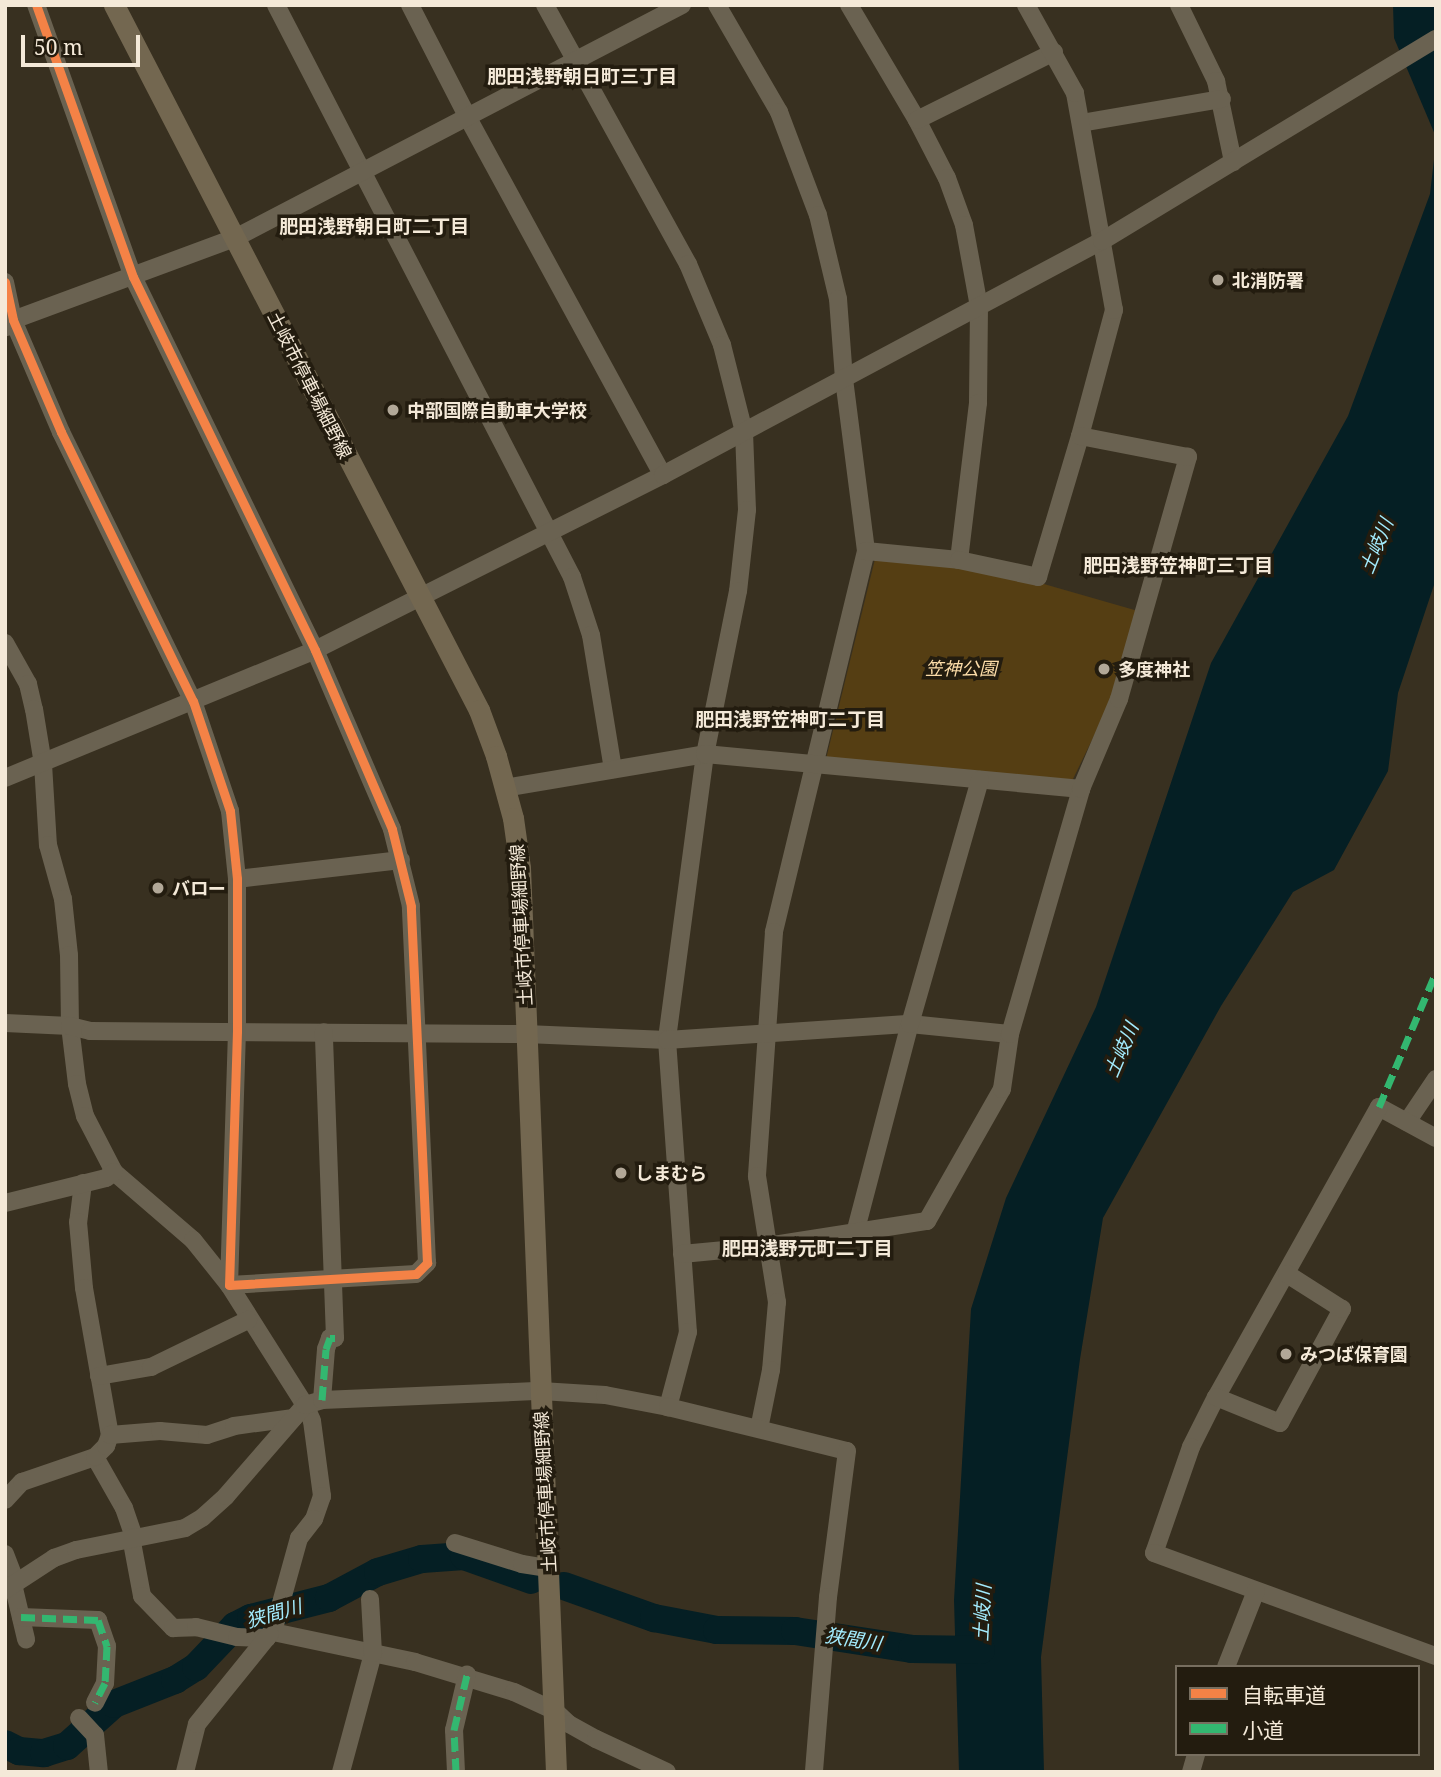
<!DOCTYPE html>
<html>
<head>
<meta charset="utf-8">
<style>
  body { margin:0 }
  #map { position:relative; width:1441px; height:1777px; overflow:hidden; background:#383020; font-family:"Noto Serif","Noto Sans JP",serif }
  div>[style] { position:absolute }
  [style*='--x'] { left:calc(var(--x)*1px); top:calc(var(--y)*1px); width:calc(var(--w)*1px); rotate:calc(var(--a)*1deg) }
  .green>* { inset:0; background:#553e13 }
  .water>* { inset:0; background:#051f24 }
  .river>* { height:28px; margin:-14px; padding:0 14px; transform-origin:14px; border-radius:14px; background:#051f24 }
  .minor>* { height:18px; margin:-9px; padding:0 9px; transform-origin:9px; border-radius:9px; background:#6a6251 }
  .major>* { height:21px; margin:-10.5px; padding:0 10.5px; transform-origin:10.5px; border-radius:10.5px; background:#736750 }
  .quiet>* { height:7px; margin-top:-3.5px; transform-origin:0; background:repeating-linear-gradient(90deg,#33b770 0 14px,transparent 0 21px) }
  .cycleway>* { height:9px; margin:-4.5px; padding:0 4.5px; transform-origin:4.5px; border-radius:4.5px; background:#f48246 }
  .dots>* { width:19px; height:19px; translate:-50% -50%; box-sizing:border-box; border:4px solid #231c0f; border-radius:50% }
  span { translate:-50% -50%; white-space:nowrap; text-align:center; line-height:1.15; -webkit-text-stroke:7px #231c0f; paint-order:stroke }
  .poi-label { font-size:18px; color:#f4e9d8; font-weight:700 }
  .left { translate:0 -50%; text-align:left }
  .street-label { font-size:18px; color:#f4e9d8 }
  .park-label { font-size:18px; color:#fcdca8; font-style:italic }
  .neighbourhood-label { font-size:19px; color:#f4e9d8; font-weight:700 }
  .water-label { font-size:19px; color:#a3ecfe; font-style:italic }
  .frame { position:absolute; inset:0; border:7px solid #f4e9d8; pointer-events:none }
  .legend { position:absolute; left:1175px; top:1665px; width:245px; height:91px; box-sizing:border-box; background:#231c0f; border:2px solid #776e5f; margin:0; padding:9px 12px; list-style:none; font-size:21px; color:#f4e9d8 }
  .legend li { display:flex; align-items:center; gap:14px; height:35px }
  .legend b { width:35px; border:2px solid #776e5f }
  .scale { position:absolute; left:21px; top:35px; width:119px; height:32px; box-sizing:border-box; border:4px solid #f4e9d8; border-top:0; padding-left:9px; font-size:21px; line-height:24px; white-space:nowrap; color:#f4e9d8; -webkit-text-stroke:5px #231c0f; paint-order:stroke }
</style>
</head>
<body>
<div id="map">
  <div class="green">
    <i style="clip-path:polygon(877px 551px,985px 567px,1138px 611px,1112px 699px,1071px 783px,826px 759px)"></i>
  </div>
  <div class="water">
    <i style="clip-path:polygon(1393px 5px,1436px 5px,1436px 137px,1394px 38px)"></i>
    <i style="clip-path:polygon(1436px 142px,1436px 579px,1398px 693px,1388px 771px,1334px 870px,1293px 892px,1221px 1006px,1103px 1218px,1080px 1359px,1041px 1657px,1044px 1772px,959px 1772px,954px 1600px,971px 1309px,1006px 1198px,1096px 1007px,1211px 663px,1348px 416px,1430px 194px)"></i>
  </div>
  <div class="river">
    <i style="--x:564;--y:1586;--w:96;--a:19.6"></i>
    <i style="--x:654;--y:1618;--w:64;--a:10.8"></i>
    <i style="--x:717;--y:1630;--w:78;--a:0.7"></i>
    <i style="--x:795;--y:1631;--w:118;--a:8.7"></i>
    <i style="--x:912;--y:1649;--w:69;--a:0.8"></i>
    <i style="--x:5;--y:1744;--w:16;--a:27"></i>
    <i style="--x:19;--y:1751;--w:25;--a:5"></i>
    <i style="--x:44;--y:1753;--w:24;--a:-17"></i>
    <i style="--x:67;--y:1746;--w:63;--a:-41.8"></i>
    <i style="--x:114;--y:1704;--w:66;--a:-21.5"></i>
    <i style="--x:175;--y:1680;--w:25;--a:-32"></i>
    <i style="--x:196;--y:1667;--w:57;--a:-46.4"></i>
    <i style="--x:235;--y:1626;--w:18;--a:-27"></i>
    <i style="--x:251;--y:1618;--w:81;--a:-14.4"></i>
    <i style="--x:329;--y:1598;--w:55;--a:-28"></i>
    <i style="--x:378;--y:1572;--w:46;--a:-16.5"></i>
    <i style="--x:422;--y:1559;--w:42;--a:-4.1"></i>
    <i style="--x:464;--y:1556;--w:71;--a:19.7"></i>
  </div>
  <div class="minor">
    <i style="--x:276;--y:5;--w:644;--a:62.64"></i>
    <i style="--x:572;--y:577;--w:61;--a:71.9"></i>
    <i style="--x:591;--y:635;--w:136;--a:80.7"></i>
    <i style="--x:410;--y:5;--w:127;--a:62.8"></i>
    <i style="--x:468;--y:118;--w:407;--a:61.4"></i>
    <i style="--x:545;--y:5;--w:296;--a:61.1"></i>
    <i style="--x:688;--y:264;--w:88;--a:67.2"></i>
    <i style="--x:722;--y:345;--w:90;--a:75.8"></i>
    <i style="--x:744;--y:432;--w:78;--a:87.8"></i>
    <i style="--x:747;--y:510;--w:81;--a:96.3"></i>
    <i style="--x:738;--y:591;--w:166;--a:101.4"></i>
    <i style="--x:705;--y:754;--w:289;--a:97.6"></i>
    <i style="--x:667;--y:1040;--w:293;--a:85.9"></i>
    <i style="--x:688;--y:1332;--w:78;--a:104.9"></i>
    <i style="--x:717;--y:5;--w:124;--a:59.9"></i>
    <i style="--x:779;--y:112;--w:110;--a:69.3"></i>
    <i style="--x:818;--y:215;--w:86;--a:76.6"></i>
    <i style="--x:838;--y:299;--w:80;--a:85.7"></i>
    <i style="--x:844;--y:379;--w:173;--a:82.7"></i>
    <i style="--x:866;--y:551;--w:392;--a:103.6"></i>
    <i style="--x:774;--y:932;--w:245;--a:94"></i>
    <i style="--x:757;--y:1176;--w:128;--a:81"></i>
    <i style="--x:777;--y:1302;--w:68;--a:95"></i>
    <i style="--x:771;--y:1370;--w:60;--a:101.5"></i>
    <i style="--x:849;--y:5;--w:134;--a:59.4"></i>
    <i style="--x:917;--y:120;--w:65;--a:62.7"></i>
    <i style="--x:947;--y:178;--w:50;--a:70.1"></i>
    <i style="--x:964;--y:225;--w:83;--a:79.6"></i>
    <i style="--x:979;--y:307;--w:96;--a:90.6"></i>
    <i style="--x:978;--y:403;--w:158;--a:96.9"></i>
    <i style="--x:1179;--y:5;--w:85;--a:64"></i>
    <i style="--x:1216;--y:81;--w:83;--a:78.1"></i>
    <i style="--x:917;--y:120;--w:153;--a:-26.4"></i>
    <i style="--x:1081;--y:123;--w:143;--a:-9.7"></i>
    <i style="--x:5;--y:282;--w:39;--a:78"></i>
    <i style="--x:13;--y:320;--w:122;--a:66.8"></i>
    <i style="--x:61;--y:432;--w:300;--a:63.9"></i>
    <i style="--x:193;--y:701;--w:116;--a:71.4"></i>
    <i style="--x:230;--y:811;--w:68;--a:84.1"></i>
    <i style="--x:237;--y:879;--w:152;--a:90"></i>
    <i style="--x:237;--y:1031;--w:254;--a:91.8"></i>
    <i style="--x:229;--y:1285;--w:187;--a:-3.4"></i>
    <i style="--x:416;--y:1274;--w:16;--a:-45"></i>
    <i style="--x:427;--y:1263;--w:357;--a:-92.6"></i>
    <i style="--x:411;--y:906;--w:79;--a:-103.9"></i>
    <i style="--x:392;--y:829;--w:195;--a:-113.3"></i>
    <i style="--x:315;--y:650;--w:415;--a:-116"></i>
    <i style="--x:133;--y:277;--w:289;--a:-109.6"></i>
    <i style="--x:7;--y:327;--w:9;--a:-49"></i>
    <i style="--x:13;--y:320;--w:237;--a:-20.3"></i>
    <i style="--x:235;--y:238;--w:504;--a:-27.53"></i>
    <i style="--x:866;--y:551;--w:93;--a:5.5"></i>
    <i style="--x:959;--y:560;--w:81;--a:12.1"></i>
    <i style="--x:1038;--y:577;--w:147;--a:-73.4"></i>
    <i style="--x:1080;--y:436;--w:131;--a:-74.9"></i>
    <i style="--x:1114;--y:310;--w:220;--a:-100.2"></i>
    <i style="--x:1075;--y:93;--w:101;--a:-119.1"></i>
    <i style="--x:5;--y:643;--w:47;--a:60.7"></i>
    <i style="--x:28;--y:684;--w:26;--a:77"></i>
    <i style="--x:34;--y:709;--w:56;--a:80.7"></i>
    <i style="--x:43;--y:764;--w:81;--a:86.5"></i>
    <i style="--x:48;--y:845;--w:56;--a:74.5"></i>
    <i style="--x:63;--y:899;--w:56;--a:83.9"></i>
    <i style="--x:69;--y:955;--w:71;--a:89.2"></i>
    <i style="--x:70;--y:1026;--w:58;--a:83.1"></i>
    <i style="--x:77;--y:1084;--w:33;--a:76"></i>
    <i style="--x:85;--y:1116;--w:63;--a:62.6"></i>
    <i style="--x:114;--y:1172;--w:104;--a:40.7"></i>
    <i style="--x:193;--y:1240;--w:58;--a:51.3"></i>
    <i style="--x:229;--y:1285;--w:142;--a:57.7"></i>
    <i style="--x:305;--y:1405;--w:17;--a:66"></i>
    <i style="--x:312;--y:1421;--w:76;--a:82.4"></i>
    <i style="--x:322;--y:1496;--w:24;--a:109"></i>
    <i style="--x:314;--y:1519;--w:24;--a:128"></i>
    <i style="--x:299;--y:1538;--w:98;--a:105.5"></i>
    <i style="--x:273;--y:1632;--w:145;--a:11.9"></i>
    <i style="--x:415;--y:1662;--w:103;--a:16.9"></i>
    <i style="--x:514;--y:1692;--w:45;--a:24.9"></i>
    <i style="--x:555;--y:1711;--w:19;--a:43"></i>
    <i style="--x:569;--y:1724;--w:31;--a:29"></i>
    <i style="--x:596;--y:1739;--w:78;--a:24.9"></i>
    <i style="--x:5;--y:778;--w:335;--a:-22.4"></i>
    <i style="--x:315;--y:650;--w:390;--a:-26.7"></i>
    <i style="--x:663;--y:475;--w:497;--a:-28.1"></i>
    <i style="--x:1102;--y:241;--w:390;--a:-31.2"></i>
    <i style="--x:505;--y:788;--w:203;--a:-9.6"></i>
    <i style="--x:705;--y:754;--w:378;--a:5.3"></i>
    <i style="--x:237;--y:879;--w:165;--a:-6.6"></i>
    <i style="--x:5;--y:1023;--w:65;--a:2.6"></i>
    <i style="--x:70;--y:1026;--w:21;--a:14"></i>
    <i style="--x:90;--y:1031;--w:436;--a:0.4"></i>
    <i style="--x:526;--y:1034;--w:141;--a:2.4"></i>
    <i style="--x:667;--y:1040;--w:244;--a:-3.8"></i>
    <i style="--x:910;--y:1024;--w:100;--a:5.7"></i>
    <i style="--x:1407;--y:1122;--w:52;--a:-56"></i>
    <i style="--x:1436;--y:1138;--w:65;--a:-151.5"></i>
    <i style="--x:1379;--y:1107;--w:333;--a:119.3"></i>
    <i style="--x:1216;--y:1397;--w:56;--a:116.6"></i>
    <i style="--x:1191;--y:1447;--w:112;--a:109.2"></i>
    <i style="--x:1154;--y:1553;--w:300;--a:20.1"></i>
    <i style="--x:83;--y:1183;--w:39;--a:97"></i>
    <i style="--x:78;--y:1222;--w:66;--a:84.8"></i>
    <i style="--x:84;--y:1288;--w:149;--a:80"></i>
    <i style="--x:5;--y:1203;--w:104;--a:-13.9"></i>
    <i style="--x:106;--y:1178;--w:10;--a:-37"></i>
    <i style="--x:855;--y:1233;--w:216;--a:-75.3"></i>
    <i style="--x:910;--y:1024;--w:254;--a:-74"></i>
    <i style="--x:682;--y:1254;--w:85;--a:-5.4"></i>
    <i style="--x:767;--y:1246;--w:162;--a:-8.9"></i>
    <i style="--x:927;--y:1221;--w:152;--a:-60.4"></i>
    <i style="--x:1002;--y:1089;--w:56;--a:-81.7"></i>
    <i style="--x:1010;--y:1034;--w:255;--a:-73.8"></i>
    <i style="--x:1081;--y:789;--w:98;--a:-67.1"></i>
    <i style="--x:1119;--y:699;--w:252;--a:-74.1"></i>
    <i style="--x:1188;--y:457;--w:110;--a:-169"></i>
    <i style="--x:99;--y:1376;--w:53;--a:-9.8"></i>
    <i style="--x:151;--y:1367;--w:108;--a:-25.9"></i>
    <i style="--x:1216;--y:1397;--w:69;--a:22.1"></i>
    <i style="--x:1280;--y:1423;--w:130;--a:-61.5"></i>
    <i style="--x:1342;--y:1309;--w:65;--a:-147.5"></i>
    <i style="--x:322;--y:1400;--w:51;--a:-85.5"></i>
    <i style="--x:326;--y:1349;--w:12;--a:-70"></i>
    <i style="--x:330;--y:1338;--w:5;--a:0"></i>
    <i style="--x:335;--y:1338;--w:306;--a:-92.1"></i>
    <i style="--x:95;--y:1457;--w:59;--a:60.4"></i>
    <i style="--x:124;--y:1508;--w:31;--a:71"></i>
    <i style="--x:5;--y:1500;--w:25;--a:-47"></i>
    <i style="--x:22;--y:1482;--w:77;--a:-18.9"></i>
    <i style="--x:95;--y:1457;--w:16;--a:-45"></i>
    <i style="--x:106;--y:1446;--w:12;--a:-70"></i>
    <i style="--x:110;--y:1435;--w:50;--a:-4.6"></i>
    <i style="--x:160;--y:1431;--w:47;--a:4.9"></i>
    <i style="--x:207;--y:1435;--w:28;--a:-18"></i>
    <i style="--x:234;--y:1426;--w:60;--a:-7.7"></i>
    <i style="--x:131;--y:1537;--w:60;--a:79.4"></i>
    <i style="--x:142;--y:1596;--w:45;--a:45.9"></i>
    <i style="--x:173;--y:1628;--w:23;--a:-2"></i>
    <i style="--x:196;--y:1627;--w:42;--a:13.7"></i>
    <i style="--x:237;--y:1637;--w:30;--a:2"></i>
    <i style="--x:455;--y:1543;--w:70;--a:17.4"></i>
    <i style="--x:522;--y:1564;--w:26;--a:9"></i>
    <i style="--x:5;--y:1554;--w:30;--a:69"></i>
    <i style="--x:13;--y:1584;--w:57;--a:76.7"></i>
    <i style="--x:5;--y:1590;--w:59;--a:-33.1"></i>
    <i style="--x:54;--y:1558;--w:23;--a:-20"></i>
    <i style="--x:76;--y:1550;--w:111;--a:-11.4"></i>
    <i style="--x:185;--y:1528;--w:21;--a:-31"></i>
    <i style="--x:203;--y:1517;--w:31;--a:-42"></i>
    <i style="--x:226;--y:1496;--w:121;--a:-49"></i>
    <i style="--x:305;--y:1405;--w:18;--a:-16"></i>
    <i style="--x:322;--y:1400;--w:219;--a:-2.4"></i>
    <i style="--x:541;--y:1391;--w:64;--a:3.6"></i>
    <i style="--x:605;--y:1395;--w:64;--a:10.8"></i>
    <i style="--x:668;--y:1407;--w:184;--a:13.8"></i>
    <i style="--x:847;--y:1451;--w:147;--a:97.4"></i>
    <i style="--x:828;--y:1597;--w:176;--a:94.6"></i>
    <i style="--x:21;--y:1617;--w:77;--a:2.2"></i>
    <i style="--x:98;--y:1620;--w:28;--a:71"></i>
    <i style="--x:107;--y:1646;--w:37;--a:93"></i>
    <i style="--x:105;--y:1683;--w:22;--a:117"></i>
    <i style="--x:1226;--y:1667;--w:82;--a:-68.5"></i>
    <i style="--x:79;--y:1718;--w:23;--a:47"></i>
    <i style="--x:95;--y:1735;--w:37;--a:84"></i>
    <i style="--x:185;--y:1772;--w:49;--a:-76"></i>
    <i style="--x:197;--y:1724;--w:116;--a:-51"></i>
    <i style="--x:341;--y:1772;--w:123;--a:-74.9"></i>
    <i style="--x:373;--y:1653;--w:54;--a:-93.2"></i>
    <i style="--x:456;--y:1772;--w:42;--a:-92.7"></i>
    <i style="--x:454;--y:1730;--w:57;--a:-76.7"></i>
    <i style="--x:1191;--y:1772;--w:19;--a:-74"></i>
  </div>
  <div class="major">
    <i style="--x:114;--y:5;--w:794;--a:62.63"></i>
    <i style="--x:479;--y:710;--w:49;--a:69.7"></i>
    <i style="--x:496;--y:756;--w:64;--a:74.7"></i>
    <i style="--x:513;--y:818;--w:50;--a:82"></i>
    <i style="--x:520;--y:868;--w:905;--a:87.72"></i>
  </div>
  <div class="quiet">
    <i style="--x:1379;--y:1107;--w:147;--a:-67.1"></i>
    <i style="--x:322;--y:1400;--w:51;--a:-85.5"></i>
    <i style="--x:326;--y:1349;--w:12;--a:-70"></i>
    <i style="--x:330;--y:1338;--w:5;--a:0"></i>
    <i style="--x:21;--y:1617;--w:77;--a:2.2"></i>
    <i style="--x:98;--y:1620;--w:28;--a:71"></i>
    <i style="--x:107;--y:1646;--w:37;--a:93"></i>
    <i style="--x:105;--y:1683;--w:22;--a:117"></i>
    <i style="--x:456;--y:1772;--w:42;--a:-92.7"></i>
    <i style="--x:454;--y:1730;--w:57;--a:-76.7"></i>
  </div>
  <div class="cycleway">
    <i style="--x:5;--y:282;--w:39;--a:78"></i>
    <i style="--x:13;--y:320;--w:122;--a:66.8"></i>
    <i style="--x:61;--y:432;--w:300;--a:63.9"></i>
    <i style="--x:193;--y:701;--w:116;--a:71.4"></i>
    <i style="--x:230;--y:811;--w:68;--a:84.1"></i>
    <i style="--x:237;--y:879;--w:152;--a:90"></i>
    <i style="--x:237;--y:1031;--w:254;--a:91.8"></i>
    <i style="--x:229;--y:1285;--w:187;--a:-3.4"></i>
    <i style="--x:416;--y:1274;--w:16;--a:-45"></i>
    <i style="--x:427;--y:1263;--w:357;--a:-92.6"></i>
    <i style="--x:411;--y:906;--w:79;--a:-103.9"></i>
    <i style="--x:392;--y:829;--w:195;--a:-113.3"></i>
    <i style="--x:315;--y:650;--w:415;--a:-116"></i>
    <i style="--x:133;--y:277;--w:289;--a:-109.6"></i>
  </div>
  <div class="dots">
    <i style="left:1218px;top:280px;background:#b2a898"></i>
    <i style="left:393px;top:410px;background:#b2a898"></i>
    <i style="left:1104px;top:669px;background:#b2a898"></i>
    <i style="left:158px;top:888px;background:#b2a898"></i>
    <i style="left:621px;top:1173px;background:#b2a898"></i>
    <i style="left:1286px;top:1354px;background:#b2a898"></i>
  </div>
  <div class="poi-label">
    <span class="left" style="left:1232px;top:280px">北消防署</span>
    <span class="left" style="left:407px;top:410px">中部国際自動車大学校</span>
    <span class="left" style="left:1118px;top:669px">多度神社</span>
    <span class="left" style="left:172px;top:888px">バロー</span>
    <span class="left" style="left:635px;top:1173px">しまむら</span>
    <span class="left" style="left:1300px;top:1354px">みつば保育園</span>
  </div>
  <div class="street-label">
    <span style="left:310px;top:385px;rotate:63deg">土岐市停車場細野線</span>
    <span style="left:521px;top:925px;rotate:-93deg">土岐市停車場細野線</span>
    <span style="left:545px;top:1492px;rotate:-93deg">土岐市停車場細野線</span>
  </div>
  <div class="park-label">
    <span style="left:961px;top:668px">笠神公園</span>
  </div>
  <div class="neighbourhood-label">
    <span style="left:582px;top:77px">肥田浅野朝日町三丁目</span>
    <span style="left:374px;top:227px">肥田浅野朝日町二丁目</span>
    <span style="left:1178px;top:566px">肥田浅野笠神町三丁目</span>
    <span style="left:790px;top:720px">肥田浅野笠神町二丁目</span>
    <span style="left:807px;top:1249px">肥田浅野元町二丁目</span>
  </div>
  <div class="water-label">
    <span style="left:1377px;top:546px;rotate:-68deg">土岐川</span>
    <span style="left:1122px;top:1050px;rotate:-67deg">土岐川</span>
    <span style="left:983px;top:1613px;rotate:-87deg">土岐川</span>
    <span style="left:274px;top:1614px;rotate:-16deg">狭間川</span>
    <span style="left:853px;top:1640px;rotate:9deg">狭間川</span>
  </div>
  <div class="frame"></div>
  <ul class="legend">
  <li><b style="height:9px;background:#f48246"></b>自転車道</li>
  <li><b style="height:9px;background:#33b770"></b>小道</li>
  </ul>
  <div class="scale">50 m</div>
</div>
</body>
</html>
